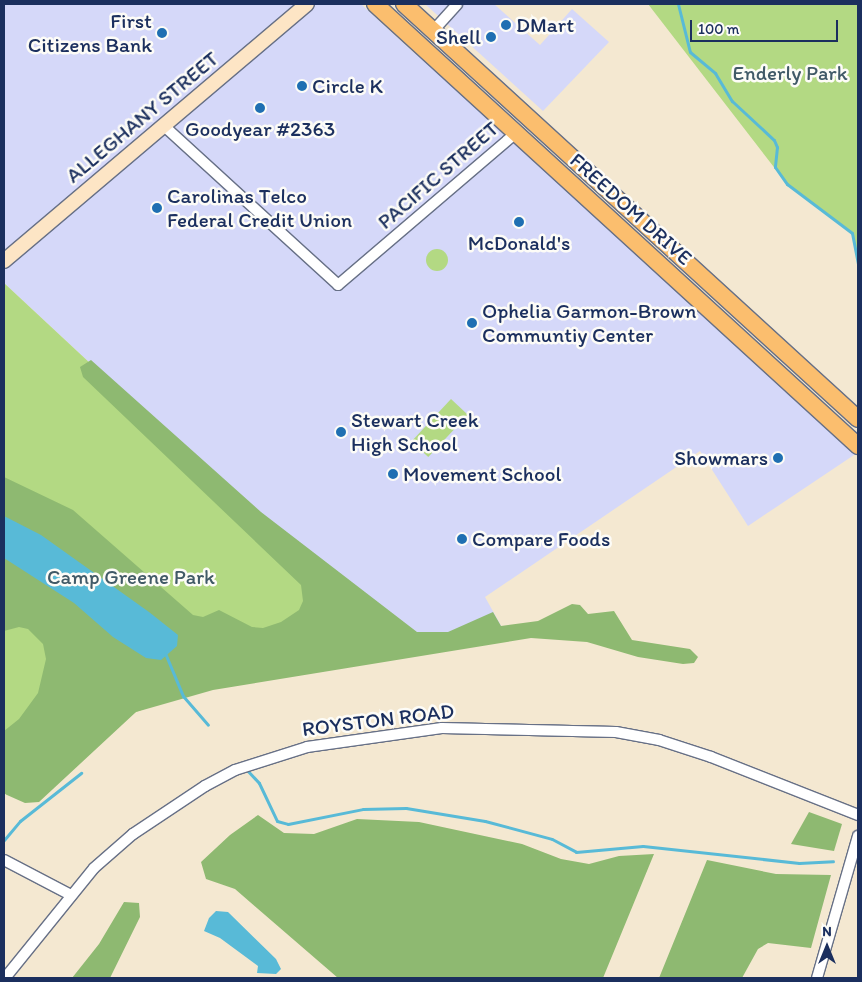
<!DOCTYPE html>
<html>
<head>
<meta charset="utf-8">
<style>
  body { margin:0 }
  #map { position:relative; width:862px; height:982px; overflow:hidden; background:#f4e8d1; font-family:Itim,sans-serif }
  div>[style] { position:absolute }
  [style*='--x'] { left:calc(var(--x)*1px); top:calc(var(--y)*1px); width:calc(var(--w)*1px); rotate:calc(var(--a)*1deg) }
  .built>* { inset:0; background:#d5d8f9 }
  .green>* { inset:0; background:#b3d983; transform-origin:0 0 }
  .round { border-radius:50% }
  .forest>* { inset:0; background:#8eb971 }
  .water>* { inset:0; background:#58bad7 }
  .stream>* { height:3px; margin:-1.5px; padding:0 1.5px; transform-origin:1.5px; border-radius:1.5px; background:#58bad7 }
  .roads { filter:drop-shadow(1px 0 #677086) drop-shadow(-1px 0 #677086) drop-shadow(0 1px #677086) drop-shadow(0 -1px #677086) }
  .street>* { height:10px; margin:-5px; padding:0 5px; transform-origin:5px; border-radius:5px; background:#fff }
  .secondary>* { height:14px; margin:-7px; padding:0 7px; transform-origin:7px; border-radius:7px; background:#fde5c5 }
  .primary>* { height:16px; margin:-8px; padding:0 8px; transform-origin:8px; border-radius:8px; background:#fbbe6e }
  .dots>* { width:14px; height:14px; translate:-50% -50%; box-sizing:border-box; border:2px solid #fdfcf7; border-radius:50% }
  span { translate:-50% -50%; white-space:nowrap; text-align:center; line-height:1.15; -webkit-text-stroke:5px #fdfcf7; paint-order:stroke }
  .poi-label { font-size:21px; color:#1b2f5e }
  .right { translate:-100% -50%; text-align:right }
  .left { translate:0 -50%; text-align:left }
  .park-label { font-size:21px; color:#415a67 }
  .street-label { font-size:21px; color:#1b2f5e }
  .frame { position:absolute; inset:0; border:5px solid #1b2f5e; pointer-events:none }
  .north { position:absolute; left:802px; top:922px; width:50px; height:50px; -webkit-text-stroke:4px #fdfcf7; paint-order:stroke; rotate:0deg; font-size:14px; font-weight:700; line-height:20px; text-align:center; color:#1b2f5e }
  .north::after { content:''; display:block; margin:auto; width:18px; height:22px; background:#1b2f5e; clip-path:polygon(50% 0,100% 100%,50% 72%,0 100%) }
  .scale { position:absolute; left:690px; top:20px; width:148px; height:22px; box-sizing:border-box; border:2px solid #1b2f5e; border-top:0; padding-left:6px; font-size:15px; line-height:18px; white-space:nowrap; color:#1b2f5e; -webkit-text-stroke:4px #fdfcf7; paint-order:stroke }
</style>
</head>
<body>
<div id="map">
  <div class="built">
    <i style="clip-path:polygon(4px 4px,303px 4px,4px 256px)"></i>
    <i style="clip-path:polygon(310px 4px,361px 4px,413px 52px,513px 133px,857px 453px,748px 526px,700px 451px,485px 597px,504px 631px,399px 651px,4px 283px,4px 264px)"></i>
    <i style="clip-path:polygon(425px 4px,494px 4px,540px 45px,572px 9px,609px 42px,543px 111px)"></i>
  </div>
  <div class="green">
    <i style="clip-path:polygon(648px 4px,858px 4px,858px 264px,852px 233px,787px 184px)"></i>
    <i class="round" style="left:426px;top:249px;width:22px;height:22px"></i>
    <i style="clip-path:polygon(4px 283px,399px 651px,201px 688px,136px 712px,29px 784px,7px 795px,4px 793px)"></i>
    <i style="left:451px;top:399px;width:23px;height:58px;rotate:43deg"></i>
  </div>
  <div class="forest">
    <i style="clip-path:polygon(91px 360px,261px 512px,417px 632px,448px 632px,493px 612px,501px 626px,538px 621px,572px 604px,580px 605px,588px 614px,614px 611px,632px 640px,690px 649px,698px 657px,694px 663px,683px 664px,638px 657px,587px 642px,531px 638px,213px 690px,136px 712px,39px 802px,25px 803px,7px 795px,4px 793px,4px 731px,19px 719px,38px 693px,46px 659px,43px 644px,28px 629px,19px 627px,4px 631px,4px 477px,73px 510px,193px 615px,203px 617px,219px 610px,252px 627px,263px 628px,281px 622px,299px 610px,303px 601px,301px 585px,83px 377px,80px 367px)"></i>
    <i style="clip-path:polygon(809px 812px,842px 824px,834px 851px,791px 844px)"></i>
    <i style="clip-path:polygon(258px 815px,284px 833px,314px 834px,357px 819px,419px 822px,522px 844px,561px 859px,589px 864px,619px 856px,654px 854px,603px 978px,338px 978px,235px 889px,206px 879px,201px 862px,230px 835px)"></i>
    <i style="clip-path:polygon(707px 860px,776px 874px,831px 875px,811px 948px,768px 943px,758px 949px,742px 978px,659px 978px)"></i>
    <i style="clip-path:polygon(124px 902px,139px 903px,140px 917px,110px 978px,72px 978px,99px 944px)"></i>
  </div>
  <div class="water">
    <i style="clip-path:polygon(4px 516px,41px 535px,149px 612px,178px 635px,177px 646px,161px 660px,146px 658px,113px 637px,74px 603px,4px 558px)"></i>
    <i style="clip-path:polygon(216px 911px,228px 912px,276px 959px,281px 969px,276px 974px,257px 973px,258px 966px,220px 938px,204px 931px,209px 918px)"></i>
  </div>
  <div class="stream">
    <i style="--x:678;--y:4;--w:49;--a:76"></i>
    <i style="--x:690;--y:52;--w:33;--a:40"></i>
    <i style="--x:715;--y:73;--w:33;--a:59"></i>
    <i style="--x:732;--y:101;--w:57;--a:42.9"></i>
    <i style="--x:774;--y:140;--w:8;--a:67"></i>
    <i style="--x:777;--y:147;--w:20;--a:96"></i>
    <i style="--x:775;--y:167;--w:21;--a:55"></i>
    <i style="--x:787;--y:184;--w:81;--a:37"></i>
    <i style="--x:852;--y:233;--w:32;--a:79"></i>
    <i style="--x:165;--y:653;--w:47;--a:67.3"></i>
    <i style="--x:183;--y:696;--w:38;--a:49"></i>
    <i style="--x:246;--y:769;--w:19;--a:47"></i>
    <i style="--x:259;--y:783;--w:42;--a:64.7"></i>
    <i style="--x:277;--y:821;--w:11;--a:15"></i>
    <i style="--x:288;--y:824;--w:76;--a:-11.3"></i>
    <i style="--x:363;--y:809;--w:43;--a:-1.3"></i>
    <i style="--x:406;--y:808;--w:80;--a:9.3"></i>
    <i style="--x:485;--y:821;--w:69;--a:15"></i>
    <i style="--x:552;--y:839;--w:27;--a:28"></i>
    <i style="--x:576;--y:852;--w:67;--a:-5.1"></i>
    <i style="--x:643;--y:846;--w:157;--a:6.2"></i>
    <i style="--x:799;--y:863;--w:34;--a:-3"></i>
    <i style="--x:4;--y:840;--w:25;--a:-50"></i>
    <i style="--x:20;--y:821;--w:78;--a:-38.2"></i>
  </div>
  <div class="roads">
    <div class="street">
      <i style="--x:433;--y:31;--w:36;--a:-48"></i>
      <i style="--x:163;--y:125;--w:237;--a:42.4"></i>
      <i style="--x:338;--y:285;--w:234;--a:-40.5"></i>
      <i style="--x:4;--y:860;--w:76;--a:27.6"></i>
      <i style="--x:5;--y:978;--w:141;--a:-51"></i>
      <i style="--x:94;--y:868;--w:52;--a:-41.1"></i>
      <i style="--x:133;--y:834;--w:87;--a:-33.7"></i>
      <i style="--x:205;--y:786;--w:34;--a:-28"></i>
      <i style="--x:235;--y:770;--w:76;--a:-17.7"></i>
      <i style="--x:307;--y:747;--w:136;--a:-8"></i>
      <i style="--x:442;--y:728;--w:174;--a:1.3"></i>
      <i style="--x:616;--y:732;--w:44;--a:10.5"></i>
      <i style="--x:659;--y:740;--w:55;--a:18.1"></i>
      <i style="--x:711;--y:757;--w:158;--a:21.5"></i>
      <i style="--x:817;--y:978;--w:148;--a:-73.9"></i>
    </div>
    <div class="secondary">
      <i style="--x:4;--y:261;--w:397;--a:-40.3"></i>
    </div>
    <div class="primary">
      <i style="--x:375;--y:4;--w:655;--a:42.46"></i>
      <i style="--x:404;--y:4;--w:615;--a:42.43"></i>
    </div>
  </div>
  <div class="dots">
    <i style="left:506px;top:25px;background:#1f6fb2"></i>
    <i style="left:162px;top:33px;background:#1f6fb2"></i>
    <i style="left:491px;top:37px;background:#1f6fb2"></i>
    <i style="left:302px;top:86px;background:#1f6fb2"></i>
    <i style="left:260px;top:108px;background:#1f6fb2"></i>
    <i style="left:157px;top:208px;background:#1f6fb2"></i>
    <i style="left:519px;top:222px;background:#1f6fb2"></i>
    <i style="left:472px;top:323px;background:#1f6fb2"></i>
    <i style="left:341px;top:432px;background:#1f6fb2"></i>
    <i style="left:778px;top:458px;background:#1f6fb2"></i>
    <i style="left:393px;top:474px;background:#1f6fb2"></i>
    <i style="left:462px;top:539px;background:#1f6fb2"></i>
  </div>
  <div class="poi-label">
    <span class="right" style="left:152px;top:33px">First<br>Citizens Bank</span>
    <span class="left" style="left:516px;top:25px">DMart</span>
    <span class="right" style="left:481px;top:37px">Shell</span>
    <span class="left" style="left:312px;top:86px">Circle K</span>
    <span style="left:260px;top:129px">Goodyear #2363</span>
    <span class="left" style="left:167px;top:208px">Carolinas Telco<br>Federal Credit Union</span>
    <span style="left:519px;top:243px">McDonald's</span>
    <span class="left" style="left:482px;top:323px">Ophelia Garmon-Brown<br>Communtiy Center</span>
    <span class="left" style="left:351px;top:432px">Stewart Creek<br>High School</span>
    <span class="right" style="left:768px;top:458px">Showmars</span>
    <span class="left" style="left:403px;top:474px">Movement School</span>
    <span class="left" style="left:472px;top:539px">Compare Foods</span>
  </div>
  <div class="park-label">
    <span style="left:790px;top:73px">Enderly Park</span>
    <span style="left:131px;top:577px">Camp Greene Park</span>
  </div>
  <div class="street-label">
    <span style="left:142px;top:117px;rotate:-40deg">ALLEGHANY STREET</span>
    <span style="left:438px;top:175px;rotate:-41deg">PACIFIC STREET</span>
    <span style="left:631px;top:209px;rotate:42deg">FREEDOM DRIVE</span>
    <span style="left:378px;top:720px;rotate:-7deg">ROYSTON ROAD</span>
  </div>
  <div class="frame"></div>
  <div class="north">N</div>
  <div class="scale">100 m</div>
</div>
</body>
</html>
